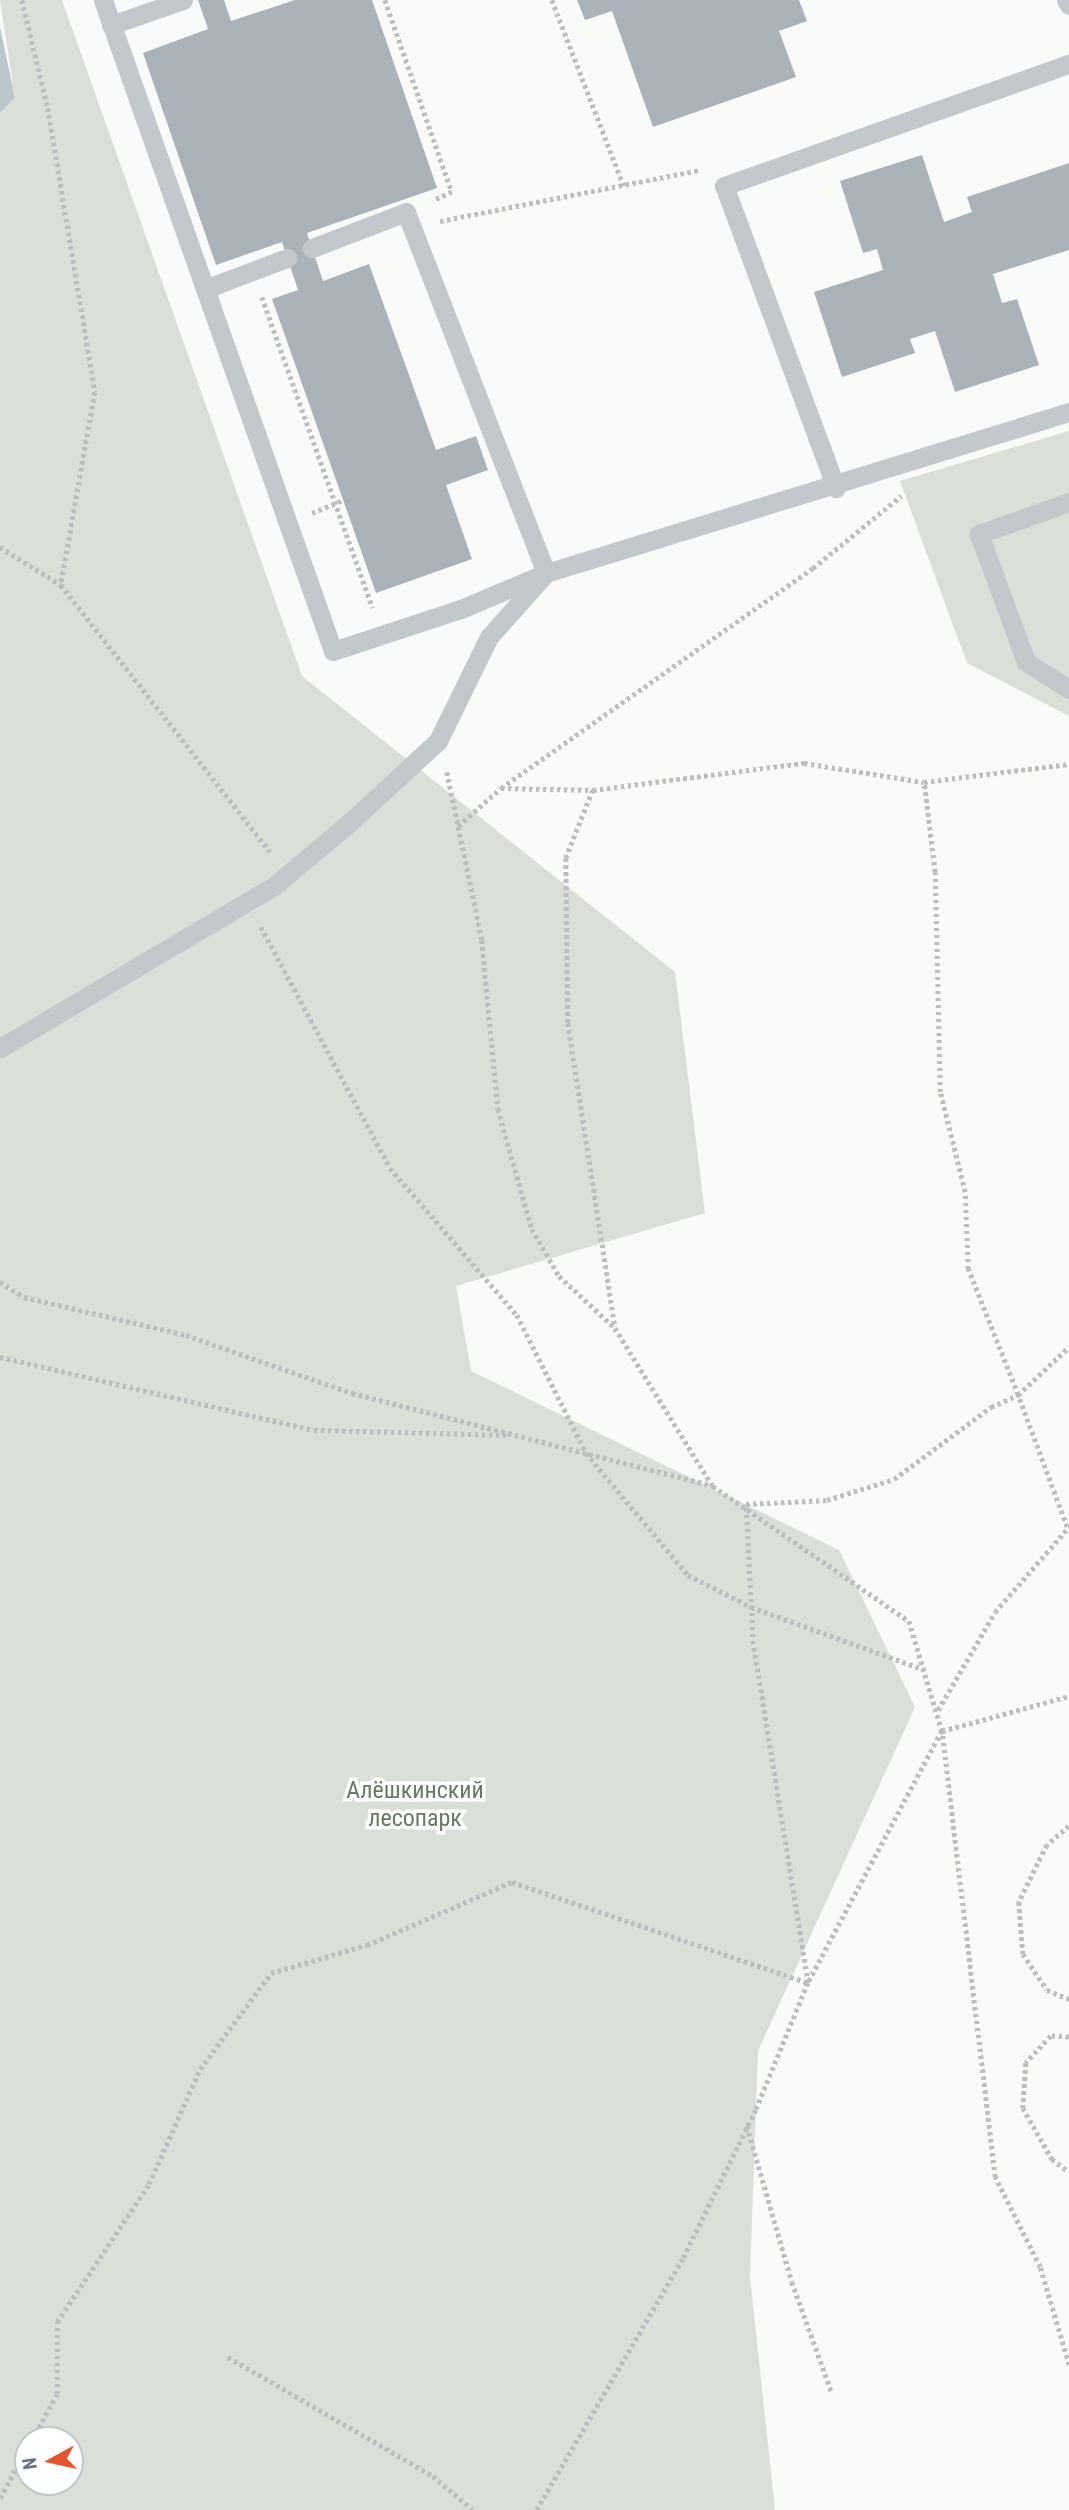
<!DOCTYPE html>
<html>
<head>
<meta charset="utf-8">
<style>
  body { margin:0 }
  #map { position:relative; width:1069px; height:2510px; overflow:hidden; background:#fafaf8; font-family:"Roboto Condensed",sans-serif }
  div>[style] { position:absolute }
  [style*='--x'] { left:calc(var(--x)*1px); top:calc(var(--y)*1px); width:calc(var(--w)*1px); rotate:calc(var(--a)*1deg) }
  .green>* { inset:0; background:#dadfd7 }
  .water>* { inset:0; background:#bbc7cb }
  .building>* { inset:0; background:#aab3b9 }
  .path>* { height:4.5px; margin-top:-2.25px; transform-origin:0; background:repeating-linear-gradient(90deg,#bbbfc2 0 3.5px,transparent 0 7px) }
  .service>* { height:19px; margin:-9.5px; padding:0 9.5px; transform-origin:9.5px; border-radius:9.5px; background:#c3c8cc }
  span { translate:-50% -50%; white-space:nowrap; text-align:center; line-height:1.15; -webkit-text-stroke:7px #fff; paint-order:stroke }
  .park-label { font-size:24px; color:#687a64 }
  .north { position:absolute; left:14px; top:2426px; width:70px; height:70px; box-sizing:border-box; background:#fff; border:2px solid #c1c8cd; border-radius:50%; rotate:262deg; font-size:19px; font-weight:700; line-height:28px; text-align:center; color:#657683 }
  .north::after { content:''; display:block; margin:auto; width:24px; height:32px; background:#e4572e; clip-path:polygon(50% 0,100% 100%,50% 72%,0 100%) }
</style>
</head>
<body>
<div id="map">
  <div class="green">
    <i style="clip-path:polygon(evenodd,0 0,62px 0,302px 676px,675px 972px,705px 1213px,456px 1286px,471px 1371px,839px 1550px,915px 1707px,758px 2051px,750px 2277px,775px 2510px,0 2510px,0 113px,15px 98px,0 0,28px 2440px,70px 2440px,70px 2482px,28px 2482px,28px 2440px)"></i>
    <i style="clip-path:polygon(1069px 431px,1069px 716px,967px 663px,900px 481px)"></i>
  </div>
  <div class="water">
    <i style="clip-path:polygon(0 27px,15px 98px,0 113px)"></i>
  </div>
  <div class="building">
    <i style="clip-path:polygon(198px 0,224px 0,231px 21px,295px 0,372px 0,437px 188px,307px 233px,323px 281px,369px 264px,436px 450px,476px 436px,488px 470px,446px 485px,472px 559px,376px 593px,272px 299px,298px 290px,282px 242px,216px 265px,143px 53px,208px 29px)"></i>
    <i style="clip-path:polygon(577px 0,799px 0,807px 21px,779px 31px,796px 77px,653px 127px,612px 11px,585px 20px)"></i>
    <i style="clip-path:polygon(922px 155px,944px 222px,972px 212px,967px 197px,1069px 163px,1069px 250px,993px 274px,1002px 303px,1017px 299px,1039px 365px,955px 392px,935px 331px,910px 339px,915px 353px,842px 377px,814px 292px,883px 270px,877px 249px,863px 253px,840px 181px)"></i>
  </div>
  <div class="path">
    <i style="--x:22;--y:0;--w:111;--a:76.5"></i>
    <i style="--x:48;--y:108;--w:288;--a:80.6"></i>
    <i style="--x:95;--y:392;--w:196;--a:100"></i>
    <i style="--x:385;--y:0;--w:203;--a:70.8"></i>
    <i style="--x:452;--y:192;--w:21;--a:155"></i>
    <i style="--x:552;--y:0;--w:200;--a:68.9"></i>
    <i style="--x:440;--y:221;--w:264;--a:-11.1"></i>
    <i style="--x:262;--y:297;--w:330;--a:70.4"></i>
    <i style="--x:312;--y:513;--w:34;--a:-23"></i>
    <i style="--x:0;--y:547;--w:72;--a:31.9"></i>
    <i style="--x:61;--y:585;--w:339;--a:51.9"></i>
    <i style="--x:447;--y:772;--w:172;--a:78.2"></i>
    <i style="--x:482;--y:940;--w:170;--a:84.6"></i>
    <i style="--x:498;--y:1109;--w:125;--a:74.2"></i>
    <i style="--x:532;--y:1229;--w:54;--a:60.1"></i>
    <i style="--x:559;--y:1276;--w:76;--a:42.9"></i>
    <i style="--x:615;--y:1328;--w:185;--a:58.3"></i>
    <i style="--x:501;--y:788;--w:92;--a:1.2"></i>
    <i style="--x:593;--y:790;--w:213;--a:-7.3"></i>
    <i style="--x:804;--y:763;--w:121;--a:9"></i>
    <i style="--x:924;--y:782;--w:146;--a:-7.1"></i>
    <i style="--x:593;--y:790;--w:73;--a:111.7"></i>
    <i style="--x:566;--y:858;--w:165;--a:89.3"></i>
    <i style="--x:568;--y:1023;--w:308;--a:81.2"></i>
    <i style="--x:458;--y:826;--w:57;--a:-41.5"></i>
    <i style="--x:501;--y:788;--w:382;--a:-35.2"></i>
    <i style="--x:813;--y:568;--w:114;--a:-39.3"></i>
    <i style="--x:261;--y:927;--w:273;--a:61.8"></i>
    <i style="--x:390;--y:1168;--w:194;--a:49.2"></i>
    <i style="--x:517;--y:1315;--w:154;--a:63.4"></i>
    <i style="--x:586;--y:1453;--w:159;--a:50.1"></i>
    <i style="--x:688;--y:1575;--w:71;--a:26.9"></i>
    <i style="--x:751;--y:1607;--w:185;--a:19.9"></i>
    <i style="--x:0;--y:1282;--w:28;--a:32"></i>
    <i style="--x:24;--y:1297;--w:166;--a:13.2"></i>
    <i style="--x:186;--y:1335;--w:176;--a:19.3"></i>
    <i style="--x:352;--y:1393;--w:373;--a:14.4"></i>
    <i style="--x:713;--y:1486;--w:238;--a:34.6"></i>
    <i style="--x:909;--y:1621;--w:115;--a:73.3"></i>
    <i style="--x:942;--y:1731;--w:285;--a:118"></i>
    <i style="--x:808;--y:1983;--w:137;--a:112.3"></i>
    <i style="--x:756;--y:2110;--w:166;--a:116.1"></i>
    <i style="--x:683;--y:2259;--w:290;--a:120.2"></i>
    <i style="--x:0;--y:1357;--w:322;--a:13.1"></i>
    <i style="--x:314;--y:1430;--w:195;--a:1.5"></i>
    <i style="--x:746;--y:1504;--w:81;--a:-2.8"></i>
    <i style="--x:827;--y:1500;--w:70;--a:-17.4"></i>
    <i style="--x:894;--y:1479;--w:121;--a:-36.6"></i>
    <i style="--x:991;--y:1407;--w:30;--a:-24"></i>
    <i style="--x:1018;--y:1395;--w:136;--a:-111.6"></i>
    <i style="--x:968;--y:1269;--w:77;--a:-92.2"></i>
    <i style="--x:965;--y:1192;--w:103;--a:-104"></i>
    <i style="--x:940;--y:1092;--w:220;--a:-91.3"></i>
    <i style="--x:935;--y:872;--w:91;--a:-97"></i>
    <i style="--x:1067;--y:1527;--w:141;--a:-110.4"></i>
    <i style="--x:1018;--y:1395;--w:70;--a:-43.3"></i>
    <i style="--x:938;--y:1710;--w:113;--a:-59.8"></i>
    <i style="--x:995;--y:1612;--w:113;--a:-49"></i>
    <i style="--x:1069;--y:1826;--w:29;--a:139"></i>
    <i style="--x:1047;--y:1845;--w:64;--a:116.2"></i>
    <i style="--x:1019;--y:1902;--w:52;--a:85.6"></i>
    <i style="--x:1023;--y:1954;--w:43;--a:56.3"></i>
    <i style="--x:1047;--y:1990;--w:24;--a:22"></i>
    <i style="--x:1069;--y:2037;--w:18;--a:-177"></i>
    <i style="--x:1051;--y:2036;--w:37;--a:133"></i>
    <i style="--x:1026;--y:2063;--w:45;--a:93.8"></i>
    <i style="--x:1023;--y:2108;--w:59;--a:60.4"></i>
    <i style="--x:1052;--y:2159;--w:21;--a:37"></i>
    <i style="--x:747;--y:2126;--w:162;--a:73.9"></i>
    <i style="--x:792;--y:2282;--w:118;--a:70.2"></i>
    <i style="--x:228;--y:2357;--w:237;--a:30.1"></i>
    <i style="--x:433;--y:2476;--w:52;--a:40.4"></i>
    <i style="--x:1069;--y:2365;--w:102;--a:-106.5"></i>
    <i style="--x:1040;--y:2267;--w:101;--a:-116.6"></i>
    <i style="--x:995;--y:2177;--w:449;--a:-96.8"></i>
    <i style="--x:942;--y:1731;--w:132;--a:-15.4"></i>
    <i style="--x:32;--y:2440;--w:52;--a:-61.5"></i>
    <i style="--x:57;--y:2394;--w:72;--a:-90"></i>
    <i style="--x:57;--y:2322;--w:166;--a:-56.3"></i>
    <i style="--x:149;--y:2184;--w:126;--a:-66.1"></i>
    <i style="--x:200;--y:2069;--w:119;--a:-53.5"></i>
    <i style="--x:271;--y:1973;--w:100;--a:-16.3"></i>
    <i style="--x:367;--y:1945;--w:158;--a:-23.5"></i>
    <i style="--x:512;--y:1882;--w:313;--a:18.8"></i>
    <i style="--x:808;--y:1983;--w:343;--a:-99.2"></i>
    <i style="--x:753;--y:1644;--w:139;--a:-92.9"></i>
    <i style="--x:0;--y:2498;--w:59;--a:-61.7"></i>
  </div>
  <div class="service">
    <i style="--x:103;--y:0;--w:690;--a:70.54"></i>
    <i style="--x:333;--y:651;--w:135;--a:-18.2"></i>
    <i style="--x:461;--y:609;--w:92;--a:-23"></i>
    <i style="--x:546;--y:573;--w:547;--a:-17.11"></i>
    <i style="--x:1066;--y:0;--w:6;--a:59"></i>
    <i style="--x:111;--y:25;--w:76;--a:-19.1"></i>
    <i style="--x:205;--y:289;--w:88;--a:-20.7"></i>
    <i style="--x:836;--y:488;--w:322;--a:-110.3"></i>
    <i style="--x:724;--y:186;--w:366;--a:-19.5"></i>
    <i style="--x:1069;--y:502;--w:96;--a:160.4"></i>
    <i style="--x:979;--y:534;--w:136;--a:69.8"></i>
    <i style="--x:1026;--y:662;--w:51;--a:32.1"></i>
    <i style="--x:0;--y:1048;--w:318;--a:-30.6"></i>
    <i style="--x:274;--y:886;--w:97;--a:-40"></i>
    <i style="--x:348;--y:824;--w:122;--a:-42.7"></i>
    <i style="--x:438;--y:741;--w:116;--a:-63.9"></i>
    <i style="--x:489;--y:637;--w:86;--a:-48.3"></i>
    <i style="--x:546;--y:573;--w:387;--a:-111.2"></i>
    <i style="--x:406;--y:212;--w:101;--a:159"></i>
  </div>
  <div class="park-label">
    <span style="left:415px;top:1805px">Алёшкинский<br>лесопарк</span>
  </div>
  <div class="north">N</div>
</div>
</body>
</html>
